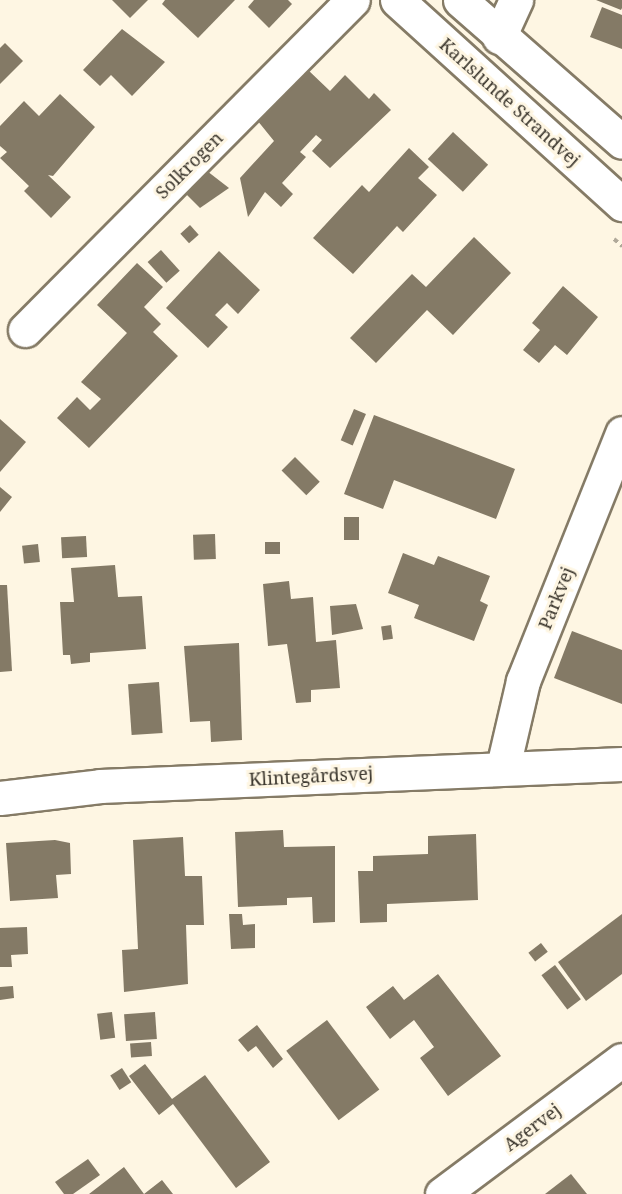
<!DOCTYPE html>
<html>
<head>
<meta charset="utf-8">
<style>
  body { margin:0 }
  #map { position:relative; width:622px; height:1194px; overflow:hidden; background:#fef6e3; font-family:"Noto Serif",serif }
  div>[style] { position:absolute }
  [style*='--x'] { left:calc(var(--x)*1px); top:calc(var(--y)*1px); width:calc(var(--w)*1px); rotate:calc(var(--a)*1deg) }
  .building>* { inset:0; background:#847a66; transform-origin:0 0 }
  .path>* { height:4px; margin-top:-2px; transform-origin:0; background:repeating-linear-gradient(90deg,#b0a99a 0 4.5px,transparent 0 9px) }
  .roads { filter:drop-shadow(2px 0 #857b66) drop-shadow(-2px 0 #857b66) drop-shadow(0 2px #857b66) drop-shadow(0 -2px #857b66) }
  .street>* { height:33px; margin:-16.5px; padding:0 16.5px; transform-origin:16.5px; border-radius:16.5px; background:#fff }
  .secondary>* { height:33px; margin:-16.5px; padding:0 16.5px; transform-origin:16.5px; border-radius:16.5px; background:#fff }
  span { translate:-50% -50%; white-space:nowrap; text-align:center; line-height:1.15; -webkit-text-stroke:6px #fef6e3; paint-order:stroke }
  .street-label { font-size:18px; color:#3b362d }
</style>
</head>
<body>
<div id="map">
  <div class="building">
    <i style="clip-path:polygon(112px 0,148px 0,130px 18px)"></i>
    <i style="clip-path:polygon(165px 0,235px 0,198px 38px,162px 4px)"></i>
    <i style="clip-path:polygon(254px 0,288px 0,292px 4px,269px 28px,248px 7px)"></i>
    <i style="clip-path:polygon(596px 0,622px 0,622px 8px,621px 10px)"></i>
    <i style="clip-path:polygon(602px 7px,622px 15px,622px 49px,590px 37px)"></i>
    <i style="clip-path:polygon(122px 29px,165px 62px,132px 96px,111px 75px,100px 86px,83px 70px)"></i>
    <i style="clip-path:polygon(5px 43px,23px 61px,0 84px,0 48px)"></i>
    <i style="clip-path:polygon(307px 69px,330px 91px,345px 75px,369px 99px,374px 93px,391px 110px,330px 168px,312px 151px,322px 140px,316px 135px,300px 152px,306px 157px,282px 183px,293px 194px,281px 207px,265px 192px,248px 217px,240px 178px,274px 141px,257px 120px)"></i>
    <i style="clip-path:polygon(60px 94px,95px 127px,53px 176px,48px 175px,71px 197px,51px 218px,24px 191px,29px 186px,0 158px,7px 152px,0 146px,0 126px,24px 101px,39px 116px)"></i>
    <i style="left:453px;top:132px;width:48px;height:37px;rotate:43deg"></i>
    <i style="clip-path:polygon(409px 148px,429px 167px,418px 178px,437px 195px,403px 232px,397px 226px,353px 274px,313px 238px,362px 185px,369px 192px)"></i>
    <i style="clip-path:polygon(207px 171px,229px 188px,200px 208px,185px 193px)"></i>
    <i style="left:190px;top:225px;width:13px;height:13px;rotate:48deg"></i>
    <i style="clip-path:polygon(474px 237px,511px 273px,453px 335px,427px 310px,376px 363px,350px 338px,412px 274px,426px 287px)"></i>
    <i style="left:161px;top:250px;width:28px;height:18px;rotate:48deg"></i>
    <i style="clip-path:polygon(219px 251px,260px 290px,238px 314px,227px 303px,215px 315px,228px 327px,208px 348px,166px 308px)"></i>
    <i style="clip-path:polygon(137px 263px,163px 287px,144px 307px,161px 324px,153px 332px,178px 356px,89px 448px,57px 418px,77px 397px,90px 410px,101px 399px,81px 382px,127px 333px,97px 305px)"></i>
    <i style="clip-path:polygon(563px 286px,598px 317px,567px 355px,555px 345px,539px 363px,523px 350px,540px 330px,532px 323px)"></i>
    <i style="left:354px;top:409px;width:13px;height:34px;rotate:23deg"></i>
    <i style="clip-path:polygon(374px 415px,515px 469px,496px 519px,394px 480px,383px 509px,344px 494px)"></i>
    <i style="clip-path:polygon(0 419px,26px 442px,0 472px)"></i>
    <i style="left:295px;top:457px;width:35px;height:19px;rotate:45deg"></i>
    <i style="clip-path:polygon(0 487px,12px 497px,0 512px)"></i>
    <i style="left:344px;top:517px;width:15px;height:23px"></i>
    <i style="left:215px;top:534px;width:25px;height:22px;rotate:88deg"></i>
    <i style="left:86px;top:536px;width:21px;height:25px;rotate:87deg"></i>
    <i style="left:280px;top:542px;width:12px;height:15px;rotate:90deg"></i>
    <i style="left:38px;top:544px;width:18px;height:16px;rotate:84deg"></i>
    <i style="clip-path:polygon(403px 553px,434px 565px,438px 556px,490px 576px,480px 601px,488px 605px,474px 641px,414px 618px,419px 605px,388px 593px)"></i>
    <i style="clip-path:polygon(115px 565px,118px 597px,142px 596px,146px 649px,90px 653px,90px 662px,71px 664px,70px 655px,63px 655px,60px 602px,74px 602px,71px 568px)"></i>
    <i style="clip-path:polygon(289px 581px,291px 599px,313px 597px,316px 642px,336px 640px,340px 688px,311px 690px,311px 702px,296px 703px,287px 644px,268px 646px,263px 584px)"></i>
    <i style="clip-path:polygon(0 585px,7px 585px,12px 671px,0 672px)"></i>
    <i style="clip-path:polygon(356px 604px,363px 629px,332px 635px,330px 606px)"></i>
    <i style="left:391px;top:625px;width:14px;height:10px;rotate:82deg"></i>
    <i style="clip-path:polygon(572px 631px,622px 650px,622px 704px,554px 678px)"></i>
    <i style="clip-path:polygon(239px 643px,242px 740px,211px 742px,210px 721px,190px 722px,184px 646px)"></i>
    <i style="left:159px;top:682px;width:51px;height:31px;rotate:86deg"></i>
    <i style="clip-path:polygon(283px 830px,284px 847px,335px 846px,335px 922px,313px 923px,312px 897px,287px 898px,287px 905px,238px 907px,235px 832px)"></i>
    <i style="clip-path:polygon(476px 834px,478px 900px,387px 904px,387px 922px,360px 923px,358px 871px,373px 871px,373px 856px,428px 854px,428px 836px)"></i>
    <i style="clip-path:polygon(183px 837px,185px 876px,202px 876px,204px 925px,186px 925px,188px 984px,124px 992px,122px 950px,138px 949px,133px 840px)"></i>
    <i style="clip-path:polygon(55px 840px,70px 843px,71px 874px,56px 875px,58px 898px,10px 901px,6px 843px)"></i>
    <i style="clip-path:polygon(229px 914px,242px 914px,243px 925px,255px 924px,255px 948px,231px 949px)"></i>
    <i style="clip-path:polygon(622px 914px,622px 974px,586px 1001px,558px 962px)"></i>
    <i style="clip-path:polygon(27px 927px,28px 954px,11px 955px,12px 967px,0 967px,0 928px)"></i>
    <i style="left:541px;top:943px;width:11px;height:16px;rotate:52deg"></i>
    <i style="left:555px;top:965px;width:43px;height:17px;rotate:53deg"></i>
    <i style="clip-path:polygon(438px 974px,501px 1056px,448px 1096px,420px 1058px,434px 1047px,414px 1020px,390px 1039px,366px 1007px,393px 986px,404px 1000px)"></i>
    <i style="clip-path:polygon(13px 986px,14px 998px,0 1000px,0 987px)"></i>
    <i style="left:112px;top:1012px;width:26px;height:15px;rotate:83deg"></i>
    <i style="left:155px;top:1012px;width:27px;height:31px;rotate:86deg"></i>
    <i style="left:327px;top:1020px;width:87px;height:51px;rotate:53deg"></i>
    <i style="clip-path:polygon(257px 1025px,283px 1059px,273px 1068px,256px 1046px,248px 1052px,238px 1040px)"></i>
    <i style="left:151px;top:1042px;width:14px;height:21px;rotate:86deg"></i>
    <i style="clip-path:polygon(145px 1064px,172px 1099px,205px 1075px,270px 1162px,236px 1188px,173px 1104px,159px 1115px,129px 1076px)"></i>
    <i style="left:122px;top:1068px;width:17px;height:14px;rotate:57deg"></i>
    <i style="clip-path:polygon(88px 1159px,100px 1175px,73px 1194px,64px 1194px,55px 1182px)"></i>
    <i style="clip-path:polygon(124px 1167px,144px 1194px,162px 1180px,173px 1194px,89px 1194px)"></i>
    <i style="clip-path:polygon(571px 1174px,587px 1194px,545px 1194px)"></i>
  </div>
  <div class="path">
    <i style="--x:614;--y:239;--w:11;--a:41"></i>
  </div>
  <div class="roads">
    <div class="street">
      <i style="--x:499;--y:37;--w:41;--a:-65.3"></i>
      <i style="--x:25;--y:330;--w:465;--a:-45.2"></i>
      <i style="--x:503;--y:767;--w:88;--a:-76.9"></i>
      <i style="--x:523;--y:681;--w:267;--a:-68.2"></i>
      <i style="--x:0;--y:798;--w:101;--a:-6.8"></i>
      <i style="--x:100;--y:786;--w:522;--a:-2.41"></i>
      <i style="--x:442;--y:1194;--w:224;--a:-36.7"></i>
    </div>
    <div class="secondary">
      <i style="--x:397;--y:0;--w:304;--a:42.2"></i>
      <i style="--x:460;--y:0;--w:215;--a:41.2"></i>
    </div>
  </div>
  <div class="street-label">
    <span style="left:510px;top:102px;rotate:42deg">Karlslunde Strandvej</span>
    <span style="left:189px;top:165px;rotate:-45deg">Solkrogen</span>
    <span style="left:556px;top:598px;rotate:-68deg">Parkvej</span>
    <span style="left:311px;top:776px;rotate:-3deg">Klintegårdsvej</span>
    <span style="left:532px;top:1127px;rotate:-37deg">Agervej</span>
  </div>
</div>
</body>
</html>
